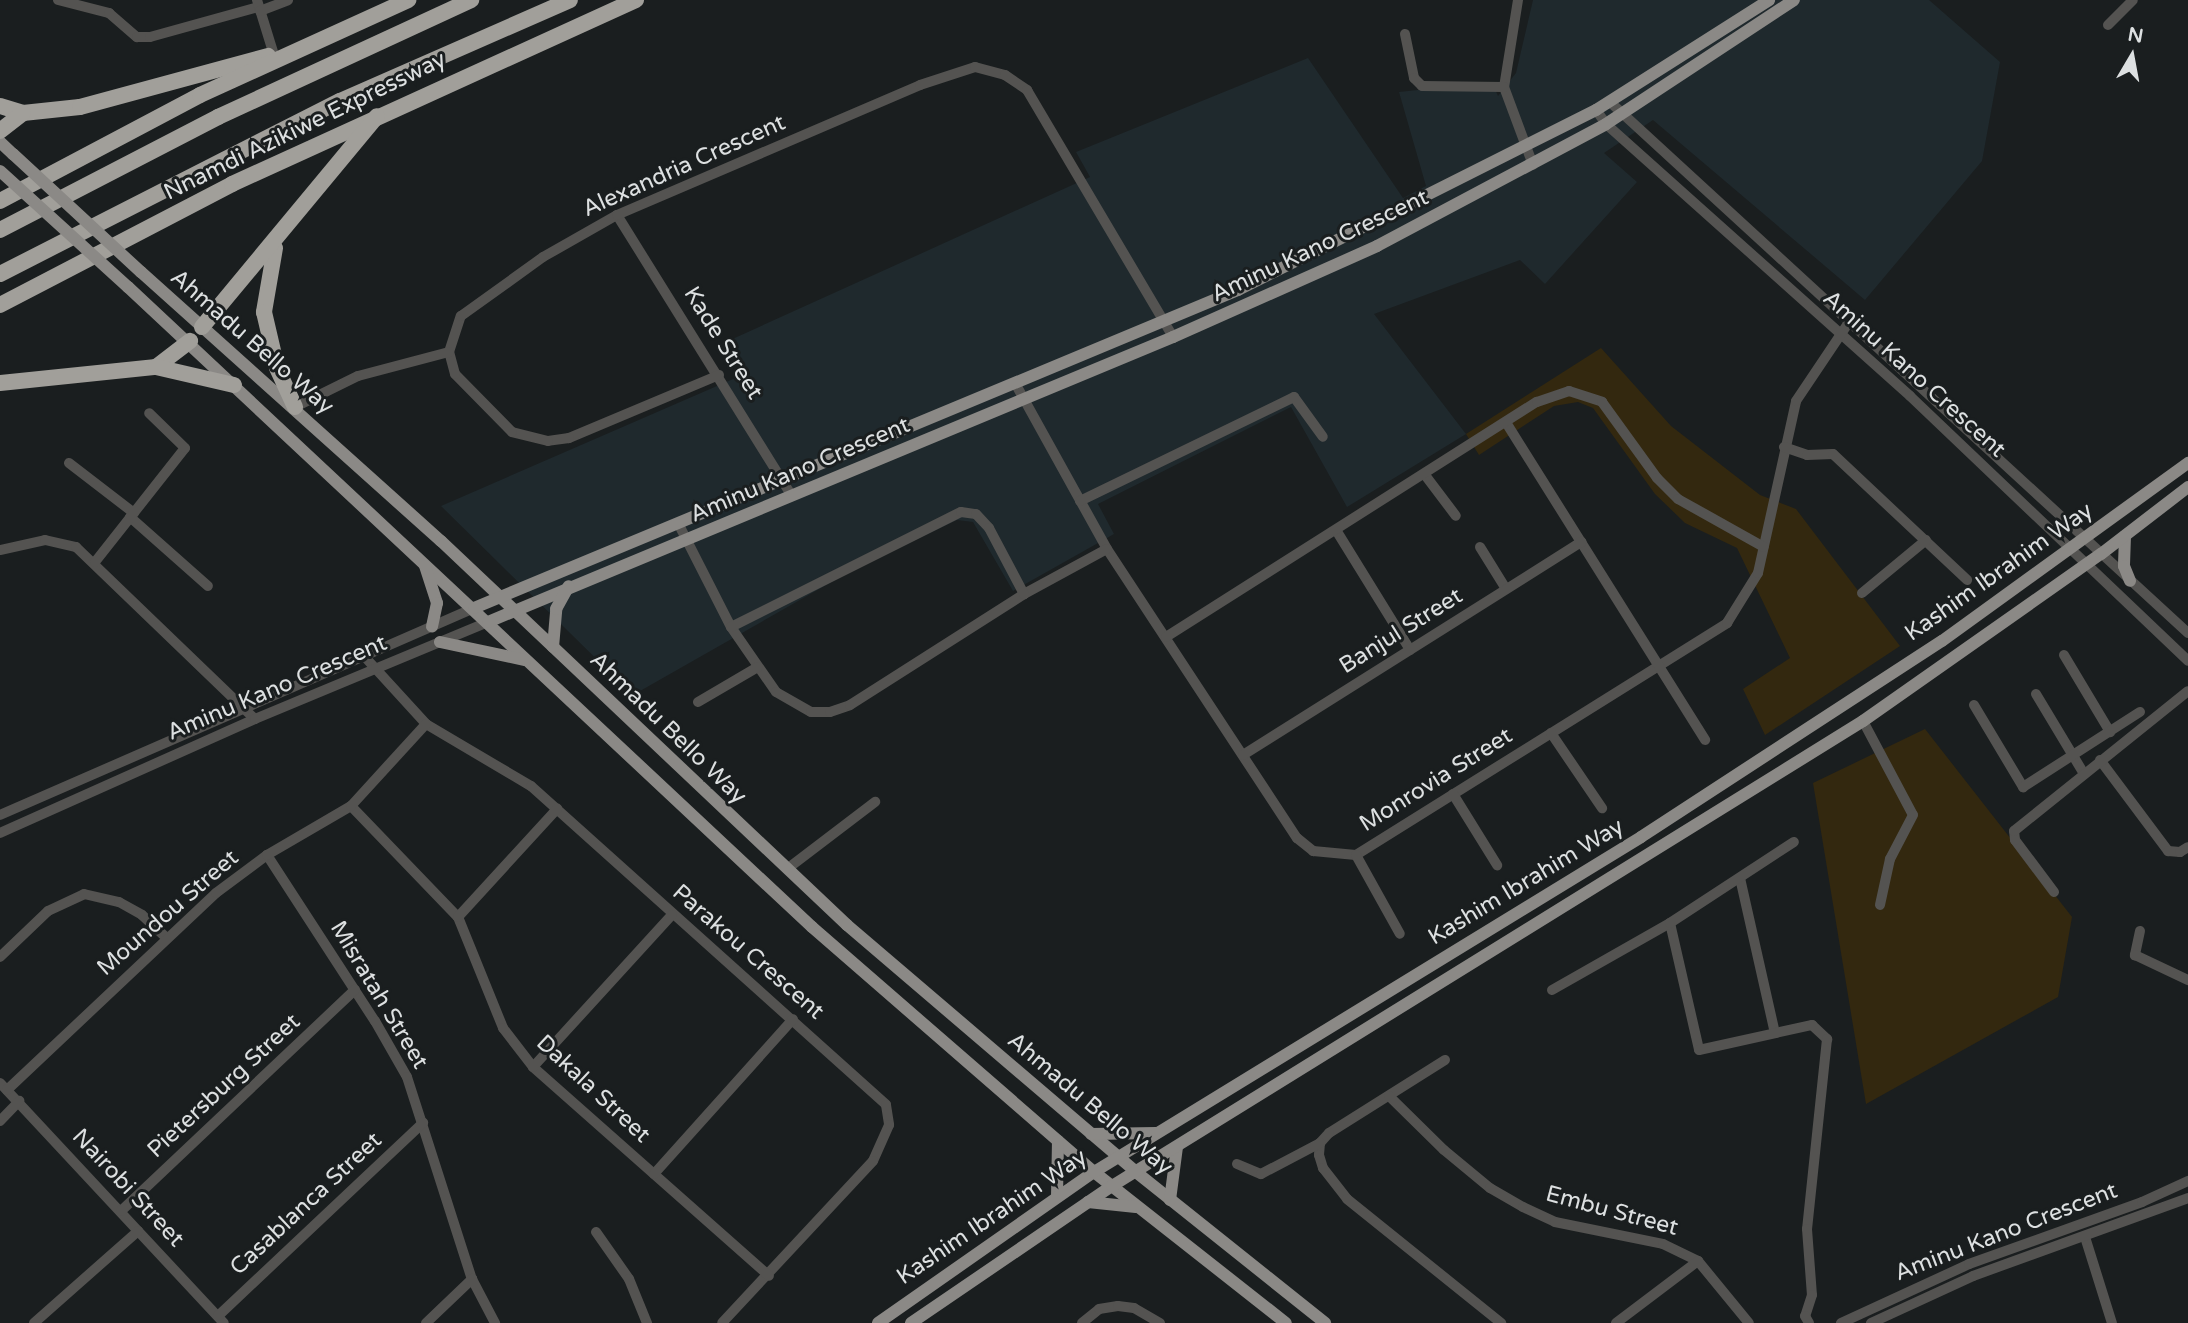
<!DOCTYPE html>
<html>
<head>
<meta charset="utf-8">
<style>
  body { margin:0 }
  #map { position:relative; width:2188px; height:1323px; overflow:hidden; background:#1a1e1f; font-family:"Varela Round",sans-serif }
  div>[style] { position:absolute }
  [style*='--x'] { left:calc(var(--x)*1px); top:calc(var(--y)*1px); width:calc(var(--w)*1px); rotate:calc(var(--a)*1deg) }
  .built>* { inset:0; background:#1f292d }
  .green>* { inset:0; background:#33280f }
  .minor>* { height:10px; margin:-5px; padding:0 5px; transform-origin:5px; border-radius:5px; background:#545351 }
  .major>* { height:12px; margin:-6px; padding:0 6px; transform-origin:6px; border-radius:6px; background:#8b8986 }
  .highway>* { height:16px; margin:-8px; padding:0 8px; transform-origin:8px; border-radius:8px; background:#a19f9a }
  .major-bridge>* { height:12px; margin:-6px; padding:0 6px; transform-origin:6px; border-radius:6px; background:#8b8986 }
  span { translate:-50% -50%; white-space:nowrap; text-align:center; line-height:1.15; -webkit-text-stroke:6px #1a1e1f; paint-order:stroke }
  .street-label { font-size:23px; color:#dde0e1 }
  .north { position:absolute; left:2097px; top:21px; width:70px; height:70px; -webkit-text-stroke:5px #1a1e1f; paint-order:stroke; rotate:10deg; font-size:19px; font-weight:700; line-height:28px; text-align:center; color:#dde0e1 }
  .north::after { content:''; display:block; margin:auto; width:24px; height:32px; background:#dde0e1; clip-path:polygon(50% 0,100% 100%,50% 72%,0 100%) }
</style>
</head>
<body>
<div id="map">
  <div class="built">
    <i style="clip-path:polygon(1533px 0,1929px 0,2000px 62px,1982px 161px,1865px 300px,1653px 120px,1604px 153px,1637px 182px,1545px 284px,1520px 260px,1374px 314px,1466px 434px,1347px 507px,1291px 407px,1098px 504px,1114px 534px,1013px 591px,973px 522px,957px 520px,849px 572px,633px 695px,441px 506px,740px 376px,717px 346px,1090px 177px,1076px 152px,1308px 58px,1403px 198px,1426px 186px,1399px 92px,1492px 82px,1498px 96px,1516px 73px)"></i>
  </div>
  <div class="green">
    <i style="clip-path:polygon(1601px 348px,1671px 426px,1760px 495px,1796px 509px,1900px 646px,1765px 735px,1743px 689px,1790px 658px,1737px 548px,1685px 523px,1655px 494px,1593px 408px,1578px 402px,1554px 406px,1479px 455px,1466px 434px)"></i>
    <i style="clip-path:polygon(1925px 729px,2072px 917px,2058px 997px,1866px 1104px,1813px 783px)"></i>
  </div>
  <div class="minor">
    <i style="--x:58;--y:0;--w:53;--a:14.3"></i>
    <i style="--x:109;--y:13;--w:37;--a:41"></i>
    <i style="--x:137;--y:37;--w:13;--a:0"></i>
    <i style="--x:150;--y:37;--w:112;--a:-15.5"></i>
    <i style="--x:257;--y:0;--w:58;--a:72.8"></i>
    <i style="--x:1518;--y:0;--w:88;--a:99.1"></i>
    <i style="--x:1504;--y:87;--w:83;--a:69.6"></i>
    <i style="--x:260;--y:11;--w:30;--a:-21"></i>
    <i style="--x:2108;--y:25;--w:35;--a:-45"></i>
    <i style="--x:1405;--y:34;--w:45;--a:78.4"></i>
    <i style="--x:1414;--y:78;--w:11;--a:45"></i>
    <i style="--x:1422;--y:86;--w:82;--a:0.7"></i>
    <i style="--x:1610;--y:102;--w:785;--a:42.57"></i>
    <i style="--x:1596;--y:110;--w:17;--a:54"></i>
    <i style="--x:1606;--y:124;--w:408;--a:41.8"></i>
    <i style="--x:1910;--y:396;--w:384;--a:43.6"></i>
    <i style="--x:617;--y:215;--w:329;--a:58.1"></i>
    <i style="--x:719;--y:375;--w:163;--a:157.2"></i>
    <i style="--x:569;--y:438;--w:21;--a:172"></i>
    <i style="--x:548;--y:441;--w:37;--a:-166"></i>
    <i style="--x:512;--y:432;--w:81;--a:-134.5"></i>
    <i style="--x:455;--y:374;--w:23;--a:-105"></i>
    <i style="--x:449;--y:352;--w:38;--a:-72"></i>
    <i style="--x:461;--y:316;--w:101;--a:-35.7"></i>
    <i style="--x:543;--y:257;--w:85;--a:-29.6"></i>
    <i style="--x:617;--y:215;--w:330;--a:-23.2"></i>
    <i style="--x:920;--y:85;--w:58;--a:-18.1"></i>
    <i style="--x:975;--y:67;--w:31;--a:15"></i>
    <i style="--x:1005;--y:75;--w:27;--a:34"></i>
    <i style="--x:1027;--y:90;--w:287;--a:59.4"></i>
    <i style="--x:1015;--y:383;--w:190;--a:61"></i>
    <i style="--x:1107;--y:549;--w:346;--a:56.7"></i>
    <i style="--x:1297;--y:838;--w:21;--a:39"></i>
    <i style="--x:1313;--y:851;--w:43;--a:5.3"></i>
    <i style="--x:1356;--y:855;--w:438;--a:-32"></i>
    <i style="--x:1727;--y:623;--w:59;--a:-58.2"></i>
    <i style="--x:1758;--y:573;--w:176;--a:-77.5"></i>
    <i style="--x:1796;--y:401;--w:99;--a:-56.1"></i>
    <i style="--x:295;--y:407;--w:70;--a:-26.2"></i>
    <i style="--x:358;--y:376;--w:94;--a:-14.8"></i>
    <i style="--x:1507;--y:424;--w:373;--a:57.9"></i>
    <i style="--x:1784;--y:447;--w:24;--a:19"></i>
    <i style="--x:1807;--y:455;--w:26;--a:-2"></i>
    <i style="--x:1833;--y:454;--w:184;--a:43.2"></i>
    <i style="--x:69;--y:463;--w:82;--a:37.6"></i>
    <i style="--x:1425;--y:475;--w:51;--a:52.9"></i>
    <i style="--x:1080;--y:501;--w:238;--a:-25.9"></i>
    <i style="--x:1294;--y:397;--w:49;--a:54.1"></i>
    <i style="--x:130;--y:517;--w:104;--a:41.5"></i>
    <i style="--x:678;--y:523;--w:117;--a:63"></i>
    <i style="--x:731;--y:627;--w:79;--a:55.3"></i>
    <i style="--x:776;--y:692;--w:40;--a:29.7"></i>
    <i style="--x:811;--y:712;--w:19;--a:0"></i>
    <i style="--x:830;--y:712;--w:21;--a:-19"></i>
    <i style="--x:850;--y:705;--w:206;--a:-32.5"></i>
    <i style="--x:1024;--y:594;--w:94;--a:-28.5"></i>
    <i style="--x:1336;--y:530;--w:141;--a:58.3"></i>
    <i style="--x:1480;--y:547;--w:49;--a:58.2"></i>
    <i style="--x:0;--y:550;--w:46;--a:-12.5"></i>
    <i style="--x:45;--y:540;--w:32;--a:13"></i>
    <i style="--x:76;--y:547;--w:248;--a:43.9"></i>
    <i style="--x:95;--y:562;--w:145;--a:-51.7"></i>
    <i style="--x:185;--y:448;--w:50;--a:-135.8"></i>
    <i style="--x:1862;--y:593;--w:83;--a:-39.6"></i>
    <i style="--x:731;--y:627;--w:257;--a:-26.6"></i>
    <i style="--x:961;--y:512;--w:15;--a:8"></i>
    <i style="--x:976;--y:514;--w:19;--a:47"></i>
    <i style="--x:989;--y:528;--w:75;--a:62.1"></i>
    <i style="--x:1166;--y:637;--w:439;--a:-32.4"></i>
    <i style="--x:1537;--y:402;--w:34;--a:-19"></i>
    <i style="--x:1569;--y:391;--w:35;--a:18"></i>
    <i style="--x:1602;--y:402;--w:94;--a:54.1"></i>
    <i style="--x:1657;--y:478;--w:30;--a:45"></i>
    <i style="--x:1678;--y:499;--w:98;--a:29.2"></i>
    <i style="--x:2064;--y:655;--w:90;--a:59.1"></i>
    <i style="--x:364;--y:656;--w:92;--a:47.6"></i>
    <i style="--x:426;--y:724;--w:122;--a:30.6"></i>
    <i style="--x:531;--y:786;--w:477;--a:41.9"></i>
    <i style="--x:886;--y:1105;--w:20;--a:81"></i>
    <i style="--x:889;--y:1125;--w:39;--a:114"></i>
    <i style="--x:873;--y:1161;--w:221;--a:133"></i>
    <i style="--x:2036;--y:694;--w:93;--a:59"></i>
    <i style="--x:698;--y:702;--w:69;--a:-30.3"></i>
    <i style="--x:1974;--y:705;--w:96;--a:59.1"></i>
    <i style="--x:2023;--y:787;--w:139;--a:-32.7"></i>
    <i style="--x:1863;--y:721;--w:106;--a:62"></i>
    <i style="--x:1913;--y:815;--w:50;--a:117.6"></i>
    <i style="--x:1890;--y:859;--w:47;--a:102.3"></i>
    <i style="--x:1551;--y:733;--w:91;--a:55.8"></i>
    <i style="--x:1243;--y:755;--w:400;--a:-32.2"></i>
    <i style="--x:2100;--y:760;--w:114;--a:53.2"></i>
    <i style="--x:2168;--y:851;--w:12;--a:5"></i>
    <i style="--x:2180;--y:852;--w:9;--a:-32"></i>
    <i style="--x:1453;--y:794;--w:84;--a:58.2"></i>
    <i style="--x:351;--y:806;--w:154;--a:46.1"></i>
    <i style="--x:458;--y:917;--w:120;--a:67.9"></i>
    <i style="--x:503;--y:1028;--w:49;--a:52.4"></i>
    <i style="--x:533;--y:1067;--w:315;--a:41.5"></i>
    <i style="--x:0;--y:815;--w:517;--a:-23.59"></i>
    <i style="--x:0;--y:833;--w:279;--a:-24.1"></i>
    <i style="--x:255;--y:719;--w:252;--a:-22.6"></i>
    <i style="--x:267;--y:855;--w:198;--a:57"></i>
    <i style="--x:375;--y:1021;--w:64;--a:60.3"></i>
    <i style="--x:407;--y:1077;--w:212;--a:72.2"></i>
    <i style="--x:472;--y:1279;--w:50;--a:62.4"></i>
    <i style="--x:1356;--y:855;--w:90;--a:60.9"></i>
    <i style="--x:787;--y:869;--w:111;--a:-37.3"></i>
    <i style="--x:1740;--y:878;--w:159;--a:77.3"></i>
    <i style="--x:2054;--y:892;--w:65;--a:-126.9"></i>
    <i style="--x:2015;--y:840;--w:9;--a:-96"></i>
    <i style="--x:2014;--y:831;--w:223;--a:-38.8"></i>
    <i style="--x:458;--y:917;--w:147;--a:-47.5"></i>
    <i style="--x:1670;--y:923;--w:130;--a:77.1"></i>
    <i style="--x:1699;--y:1050;--w:116;--a:-12.5"></i>
    <i style="--x:1812;--y:1025;--w:21;--a:43"></i>
    <i style="--x:1827;--y:1039;--w:191;--a:96"></i>
    <i style="--x:1807;--y:1229;--w:66;--a:85.7"></i>
    <i style="--x:1812;--y:1295;--w:22;--a:108"></i>
    <i style="--x:1805;--y:1316;--w:8;--a:60"></i>
    <i style="--x:2140;--y:931;--w:25;--a:102"></i>
    <i style="--x:2135;--y:955;--w:59;--a:25.3"></i>
    <i style="--x:0;--y:957;--w:66;--a:-43.8"></i>
    <i style="--x:48;--y:911;--w:40;--a:-25"></i>
    <i style="--x:84;--y:894;--w:36;--a:13"></i>
    <i style="--x:119;--y:902;--w:26;--a:29"></i>
    <i style="--x:142;--y:915;--w:33;--a:43"></i>
    <i style="--x:1552;--y:990;--w:136;--a:-29.6"></i>
    <i style="--x:1670;--y:923;--w:148;--a:-33.2"></i>
    <i style="--x:1445;--y:1060;--w:137;--a:147.8"></i>
    <i style="--x:1329;--y:1133;--w:13;--a:132"></i>
    <i style="--x:1320;--y:1143;--w:12;--a:95"></i>
    <i style="--x:1319;--y:1155;--w:14;--a:73"></i>
    <i style="--x:1323;--y:1168;--w:39;--a:52"></i>
    <i style="--x:1347;--y:1199;--w:198;--a:38.8"></i>
    <i style="--x:533;--y:1067;--w:206;--a:-47.6"></i>
    <i style="--x:0;--y:1083;--w:328;--a:47"></i>
    <i style="--x:7;--y:1090;--w:287;--a:-43.3"></i>
    <i style="--x:216;--y:893;--w:64;--a:-36.7"></i>
    <i style="--x:267;--y:855;--w:97;--a:-30.3"></i>
    <i style="--x:351;--y:806;--w:111;--a:-47.6"></i>
    <i style="--x:1389;--y:1096;--w:77;--a:44.5"></i>
    <i style="--x:1444;--y:1150;--w:60;--a:39.6"></i>
    <i style="--x:1490;--y:1188;--w:38;--a:30"></i>
    <i style="--x:1523;--y:1207;--w:35;--a:25"></i>
    <i style="--x:1555;--y:1222;--w:110;--a:11.5"></i>
    <i style="--x:1663;--y:1244;--w:39;--a:26"></i>
    <i style="--x:1698;--y:1261;--w:80;--a:50.6"></i>
    <i style="--x:0;--y:1121;--w:28;--a:-46"></i>
    <i style="--x:1237;--y:1164;--w:26;--a:23"></i>
    <i style="--x:1261;--y:1174;--w:67;--a:-27.7"></i>
    <i style="--x:654;--y:1174;--w:208;--a:-48.1"></i>
    <i style="--x:121;--y:1211;--w:322;--a:-43.4"></i>
    <i style="--x:596;--y:1232;--w:57;--a:54.9"></i>
    <i style="--x:629;--y:1279;--w:48;--a:67.8"></i>
    <i style="--x:2085;--y:1237;--w:90;--a:72.6"></i>
    <i style="--x:218;--y:1316;--w:282;--a:-43.3"></i>
    <i style="--x:34;--y:1323;--w:139;--a:-41.5"></i>
    <i style="--x:426;--y:1323;--w:64;--a:-43.7"></i>
    <i style="--x:1082;--y:1323;--w:22;--a:-39"></i>
    <i style="--x:1099;--y:1309;--w:19;--a:-9"></i>
    <i style="--x:1118;--y:1306;--w:16;--a:7"></i>
    <i style="--x:1134;--y:1308;--w:30;--a:30"></i>
    <i style="--x:1616;--y:1323;--w:103;--a:-37.1"></i>
    <i style="--x:1841;--y:1323;--w:141;--a:-24.7"></i>
    <i style="--x:1969;--y:1264;--w:184;--a:-19.7"></i>
    <i style="--x:2142;--y:1202;--w:51;--a:-24.5"></i>
    <i style="--x:1871;--y:1323;--w:112;--a:-24.7"></i>
    <i style="--x:1973;--y:1276;--w:229;--a:-19.9"></i>
  </div>
  <div class="major">
    <i style="--x:0;--y:142;--w:18;--a:43"></i>
    <i style="--x:141;--y:272;--w:403;--a:41.9"></i>
    <i style="--x:441;--y:541;--w:559;--a:43.4"></i>
    <i style="--x:847;--y:925;--w:380;--a:40.5"></i>
    <i style="--x:1136;--y:1172;--w:242;--a:38.6"></i>
    <i style="--x:128;--y:287;--w:937;--a:43.1"></i>
    <i style="--x:812;--y:927;--w:374;--a:41"></i>
    <i style="--x:1094;--y:1172;--w:244;--a:38.2"></i>
    <i style="--x:2125;--y:536;--w:30;--a:92"></i>
    <i style="--x:2124;--y:566;--w:16;--a:68"></i>
    <i style="--x:425;--y:566;--w:39;--a:72"></i>
    <i style="--x:437;--y:603;--w:24;--a:102"></i>
    <i style="--x:474;--y:608;--w:828;--a:-22.6"></i>
    <i style="--x:1238;--y:290;--w:401;--a:-26.7"></i>
    <i style="--x:1596;--y:110;--w:205;--a:-32.4"></i>
    <i style="--x:488;--y:622;--w:742;--a:-22.59"></i>
    <i style="--x:1173;--y:337;--w:223;--a:-24"></i>
    <i style="--x:1377;--y:246;--w:259;--a:-28"></i>
    <i style="--x:1606;--y:124;--w:225;--a:-33.4"></i>
    <i style="--x:440;--y:642;--w:87;--a:12"></i>
    <i style="--x:553;--y:647;--w:38;--a:-85"></i>
    <i style="--x:556;--y:609;--w:26;--a:-61"></i>
    <i style="--x:1091;--y:1134;--w:65;--a:-0.9"></i>
    <i style="--x:1057;--y:1197;--w:56;--a:-89"></i>
    <i style="--x:1170;--y:1200;--w:53;--a:-82.5"></i>
    <i style="--x:1088;--y:1202;--w:48;--a:5.9"></i>
    <i style="--x:878;--y:1323;--w:264;--a:-35"></i>
    <i style="--x:1094;--y:1172;--w:641;--a:-31.48"></i>
    <i style="--x:1641;--y:837;--w:359;--a:-33.1"></i>
    <i style="--x:1942;--y:641;--w:304;--a:-35.9"></i>
    <i style="--x:911;--y:1323;--w:243;--a:-34.3"></i>
    <i style="--x:1112;--y:1186;--w:883;--a:-31.76"></i>
    <i style="--x:1863;--y:721;--w:291;--a:-35.1"></i>
    <i style="--x:2101;--y:554;--w:110;--a:-37.6"></i>
  </div>
  <div class="highway">
    <i style="--x:0;--y:106;--w:24;--a:17"></i>
    <i style="--x:23;--y:113;--w:57;--a:-6"></i>
    <i style="--x:80;--y:107;--w:195;--a:-15.2"></i>
    <i style="--x:0;--y:131;--w:29;--a:-38"></i>
    <i style="--x:0;--y:201;--w:226;--a:-27.9"></i>
    <i style="--x:200;--y:95;--w:229;--a:-24.5"></i>
    <i style="--x:0;--y:230;--w:246;--a:-27.4"></i>
    <i style="--x:218;--y:117;--w:279;--a:-24.8"></i>
    <i style="--x:275;--y:248;--w:65;--a:99.8"></i>
    <i style="--x:264;--y:312;--w:57;--a:76.9"></i>
    <i style="--x:277;--y:368;--w:43;--a:65.2"></i>
    <i style="--x:0;--y:274;--w:381;--a:-27"></i>
    <i style="--x:340;--y:101;--w:251;--a:-23.7"></i>
    <i style="--x:0;--y:305;--w:262;--a:-27.5"></i>
    <i style="--x:232;--y:184;--w:444;--a:-24.5"></i>
    <i style="--x:202;--y:327;--w:274;--a:-50.3"></i>
    <i style="--x:156;--y:367;--w:43;--a:-37.4"></i>
    <i style="--x:0;--y:383;--w:157;--a:-5.9"></i>
    <i style="--x:156;--y:367;--w:80;--a:13"></i>
  </div>
  <div class="major-bridge">
    <i style="--x:13;--y:154;--w:174;--a:42.7"></i>
    <i style="--x:0;--y:171;--w:173;--a:42.2"></i>
  </div>
  <div class="street-label">
    <span style="left:305px;top:126px;rotate:-26deg">Nnamdi Azikiwe Expressway</span>
    <span style="left:684px;top:166px;rotate:-24deg">Alexandria Crescent</span>
    <span style="left:1320px;top:246px;rotate:-25deg">Aminu Kano Crescent</span>
    <span style="left:252px;top:342px;rotate:41deg">Ahmadu Bello Way</span>
    <span style="left:723px;top:343px;rotate:58deg">Kade Street</span>
    <span style="left:1914px;top:374px;rotate:42deg">Aminu Kano Crescent</span>
    <span style="left:800px;top:470px;rotate:-23deg">Aminu Kano Crescent</span>
    <span style="left:1999px;top:572px;rotate:-35deg">Kashim Ibrahim Way</span>
    <span style="left:1401px;top:631px;rotate:-32deg">Banjul Street</span>
    <span style="left:277px;top:688px;rotate:-23deg">Aminu Kano Crescent</span>
    <span style="left:668px;top:728px;rotate:44deg">Ahmadu Bello Way</span>
    <span style="left:1436px;top:780px;rotate:-32deg">Monrovia Street</span>
    <span style="left:1526px;top:882px;rotate:-31deg">Kashim Ibrahim Way</span>
    <span style="left:168px;top:913px;rotate:-41deg">Moundou Street</span>
    <span style="left:748px;top:952px;rotate:41deg">Parakou Crescent</span>
    <span style="left:379px;top:995px;rotate:59deg">Misratah Street</span>
    <span style="left:224px;top:1086px;rotate:-43deg">Pietersburg Street</span>
    <span style="left:593px;top:1089px;rotate:43deg">Dakala Street</span>
    <span style="left:1090px;top:1104px;rotate:40deg">Ahmadu Bello Way</span>
    <span style="left:128px;top:1188px;rotate:47deg">Nairobi Street</span>
    <span style="left:306px;top:1204px;rotate:-43deg">Casablanca Street</span>
    <span style="left:1612px;top:1211px;rotate:15deg">Embu Street</span>
    <span style="left:992px;top:1217px;rotate:-34deg">Kashim Ibrahim Way</span>
    <span style="left:2006px;top:1232px;rotate:-21deg">Aminu Kano Crescent</span>
  </div>
  <div class="north">N</div>
</div>
</body>
</html>
